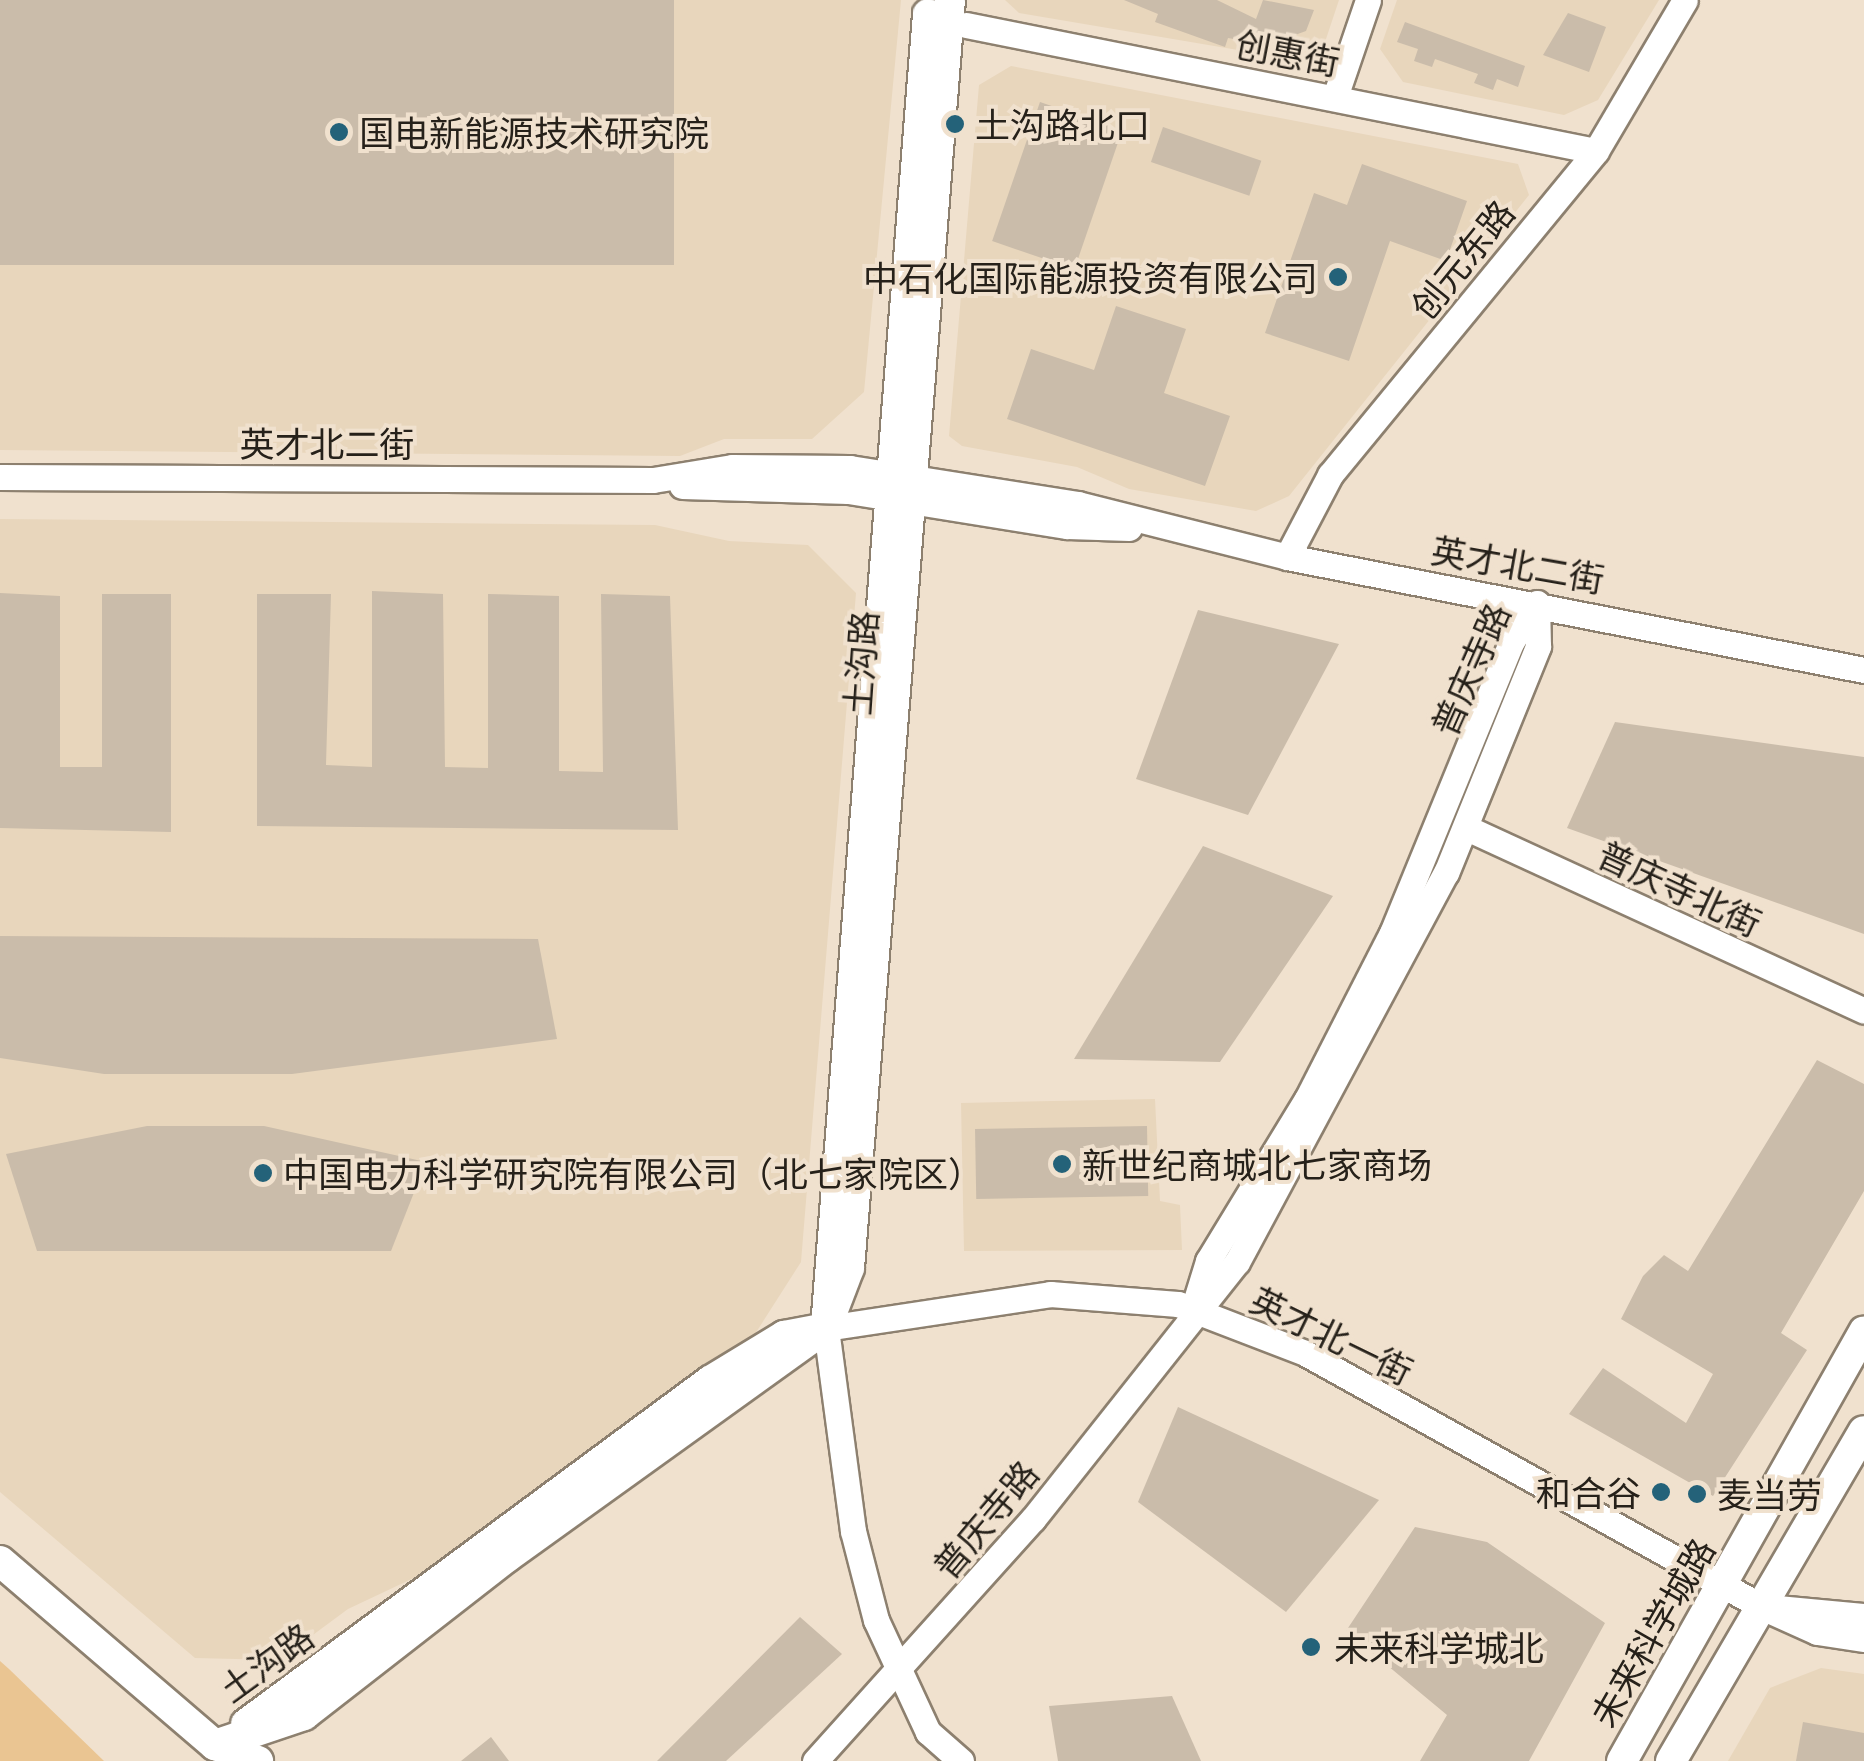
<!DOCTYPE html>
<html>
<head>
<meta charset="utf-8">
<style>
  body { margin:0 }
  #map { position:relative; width:1864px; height:1761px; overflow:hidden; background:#f0e1ce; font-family:Lato,"Noto Sans SC",sans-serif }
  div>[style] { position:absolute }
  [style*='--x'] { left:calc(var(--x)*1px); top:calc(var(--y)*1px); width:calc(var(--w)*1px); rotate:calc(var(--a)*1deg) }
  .built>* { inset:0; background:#e8d6bc }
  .green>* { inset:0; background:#eac592 }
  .building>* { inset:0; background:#cabcaa; transform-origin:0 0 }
  .roads { filter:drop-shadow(2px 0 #8d806f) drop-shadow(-2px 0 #8d806f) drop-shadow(0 2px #8d806f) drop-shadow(0 -2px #8d806f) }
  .minor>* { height:25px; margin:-12.5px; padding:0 12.5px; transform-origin:12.5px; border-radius:12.5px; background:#fff }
  .major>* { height:30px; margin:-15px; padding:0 15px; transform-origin:15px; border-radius:15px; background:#fff }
  .dots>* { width:28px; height:28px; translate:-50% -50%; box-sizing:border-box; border:5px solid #f0e1ce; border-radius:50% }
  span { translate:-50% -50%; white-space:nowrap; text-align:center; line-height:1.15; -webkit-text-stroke:8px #f0e1ce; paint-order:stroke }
  .street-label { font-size:35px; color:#26211a }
  .poi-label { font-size:35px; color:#26211a }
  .left { translate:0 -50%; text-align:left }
  .right { translate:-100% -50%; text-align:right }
</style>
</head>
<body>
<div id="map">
  <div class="built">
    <i style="clip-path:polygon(0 0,901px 0,864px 392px,812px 439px,724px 439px,680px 456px,0 450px)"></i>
    <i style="clip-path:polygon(1005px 0,1339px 0,1324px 45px,1297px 60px,1019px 13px)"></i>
    <i style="clip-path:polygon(1397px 0,1659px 0,1598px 100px,1564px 115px,1403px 82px,1380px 49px)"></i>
    <i style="clip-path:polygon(1011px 66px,1518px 164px,1529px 195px,1289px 496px,1256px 511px,1129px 489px,1077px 467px,962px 446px,949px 436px,979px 85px)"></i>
    <i style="clip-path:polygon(0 519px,655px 525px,729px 541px,808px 545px,856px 593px,801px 1262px,755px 1334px,420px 1575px,348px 1609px,279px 1660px,195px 1658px,0 1492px)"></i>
    <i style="clip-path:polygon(1155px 1099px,1160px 1201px,1180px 1205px,1182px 1250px,964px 1251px,961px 1103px)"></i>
    <i style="clip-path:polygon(1821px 1668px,1864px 1674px,1864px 1761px,1728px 1761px,1770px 1688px)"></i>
  </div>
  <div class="green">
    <i style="clip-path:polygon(0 1661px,9px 1669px,104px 1761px,0 1761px)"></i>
  </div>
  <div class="building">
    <i style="left:0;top:0;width:674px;height:265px"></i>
    <i style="clip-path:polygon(1124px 0,1217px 0,1256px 19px,1263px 0,1314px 10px,1306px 31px,1267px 45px,1228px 38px,1225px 47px,1155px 22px,1158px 14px)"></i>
    <i style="clip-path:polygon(1568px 13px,1606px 27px,1589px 72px,1543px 55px)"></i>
    <i style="clip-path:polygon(1405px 22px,1525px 66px,1518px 87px,1497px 79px,1493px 90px,1474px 83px,1478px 74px,1435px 59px,1432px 67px,1414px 61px,1418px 49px,1397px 42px)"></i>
    <i style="left:1040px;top:102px;width:87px;height:147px;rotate:19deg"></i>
    <i style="left:1163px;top:127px;width:104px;height:37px;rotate:19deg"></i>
    <i style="clip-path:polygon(1362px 164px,1467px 201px,1446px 261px,1390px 241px,1349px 361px,1265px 333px,1314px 193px,1347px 205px)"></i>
    <i style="clip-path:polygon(1116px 306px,1186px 329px,1164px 393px,1230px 416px,1205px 486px,1007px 419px,1031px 349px,1094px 370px)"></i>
    <i style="clip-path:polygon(372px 591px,443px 594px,445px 767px,488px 768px,488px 594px,559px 596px,559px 771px,603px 772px,601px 594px,670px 596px,678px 830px,257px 826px,257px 594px,331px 594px,326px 765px,372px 767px)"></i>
    <i style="clip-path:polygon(0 593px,60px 596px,60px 767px,102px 767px,102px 594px,171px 594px,171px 832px,0 828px)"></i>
    <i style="clip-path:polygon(1198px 610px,1339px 644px,1248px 815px,1136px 779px)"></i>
    <i style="clip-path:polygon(1615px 722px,1864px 757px,1864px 934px,1567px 828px)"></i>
    <i style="clip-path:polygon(1203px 846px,1333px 896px,1220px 1062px,1074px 1059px)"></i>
    <i style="clip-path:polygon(0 936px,538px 939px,557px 1039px,292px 1074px,104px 1074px,0 1058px)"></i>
    <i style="clip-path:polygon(1817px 1060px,1864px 1084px,1864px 1191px,1781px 1333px,1807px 1350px,1713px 1496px,1569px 1414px,1603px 1368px,1686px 1423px,1713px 1374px,1621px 1319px,1643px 1276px,1664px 1255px,1688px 1271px)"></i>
    <i style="clip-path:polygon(147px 1126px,264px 1126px,426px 1162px,391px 1251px,37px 1251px,6px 1154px)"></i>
    <i style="left:1147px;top:1126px;width:70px;height:172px;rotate:89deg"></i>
    <i style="clip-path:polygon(1178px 1407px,1379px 1500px,1286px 1612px,1138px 1502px)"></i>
    <i style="clip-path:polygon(1415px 1527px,1487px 1542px,1605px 1623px,1529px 1761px,1420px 1761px,1447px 1715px,1346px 1631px)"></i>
    <i style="clip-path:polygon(800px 1617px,842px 1654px,726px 1761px,657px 1761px)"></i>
    <i style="clip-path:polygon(1172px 1696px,1201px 1761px,1058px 1761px,1049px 1706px)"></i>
    <i style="clip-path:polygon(1803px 1722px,1864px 1733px,1864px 1761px,1796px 1761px)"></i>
    <i style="clip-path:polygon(491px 1737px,509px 1761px,461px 1761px)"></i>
  </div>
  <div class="roads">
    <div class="minor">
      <i style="--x:966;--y:25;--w:642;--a:11.31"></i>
      <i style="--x:1335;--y:97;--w:102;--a:-71.2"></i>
      <i style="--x:0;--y:477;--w:653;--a:0.26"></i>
      <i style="--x:653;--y:480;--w:80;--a:-9.3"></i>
      <i style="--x:732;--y:467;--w:118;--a:0.5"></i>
      <i style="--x:850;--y:468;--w:231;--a:9"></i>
      <i style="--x:1078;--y:504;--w:216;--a:14.2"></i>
      <i style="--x:1287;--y:557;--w:588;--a:11.08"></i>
      <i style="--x:682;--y:486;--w:166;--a:1.7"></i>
      <i style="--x:848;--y:491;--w:222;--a:9.1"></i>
      <i style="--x:1067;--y:526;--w:62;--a:1.8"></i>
      <i style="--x:1287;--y:557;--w:93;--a:-62.3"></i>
      <i style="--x:1330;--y:475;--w:419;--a:-50.6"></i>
      <i style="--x:1596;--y:151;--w:175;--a:-59.5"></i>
      <i style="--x:1467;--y:828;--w:437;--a:24.7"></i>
      <i style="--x:1196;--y:1300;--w:41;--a:-72.9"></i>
      <i style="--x:1208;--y:1261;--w:190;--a:-58.6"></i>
      <i style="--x:1307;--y:1099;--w:186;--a:-62.9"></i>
      <i style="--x:1392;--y:933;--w:316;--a:-67.7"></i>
      <i style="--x:1512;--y:641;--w:45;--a:-56.7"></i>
      <i style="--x:1779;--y:1608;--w:85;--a:5.4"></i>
      <i style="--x:815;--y:1761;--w:326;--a:-48"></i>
      <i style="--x:1033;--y:1519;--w:328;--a:-51.6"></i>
      <i style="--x:1237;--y:1262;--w:442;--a:-61.8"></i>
      <i style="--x:1446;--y:873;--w:245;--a:-67.9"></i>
      <i style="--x:1538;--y:646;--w:43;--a:-91.3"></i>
      <i style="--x:961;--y:1761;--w:44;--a:-138.7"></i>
      <i style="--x:928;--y:1732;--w:123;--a:-114.9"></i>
      <i style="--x:876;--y:1620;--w:92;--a:-104.5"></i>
      <i style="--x:853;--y:1531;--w:205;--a:-97.6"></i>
      <i style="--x:826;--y:1328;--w:227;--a:-8.6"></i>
      <i style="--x:1050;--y:1294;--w:128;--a:4.5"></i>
      <i style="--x:1178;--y:1304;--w:136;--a:21.1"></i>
      <i style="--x:1305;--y:1353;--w:525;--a:29.05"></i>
      <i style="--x:1764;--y:1608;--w:58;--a:24.4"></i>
      <i style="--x:1817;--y:1632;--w:48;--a:8.5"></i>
    </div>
    <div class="major">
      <i style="--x:0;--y:1561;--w:283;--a:40.6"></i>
      <i style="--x:215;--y:1745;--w:46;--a:20.4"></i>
      <i style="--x:246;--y:1724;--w:577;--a:-36.47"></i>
      <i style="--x:710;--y:1381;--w:87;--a:-31.3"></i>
      <i style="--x:784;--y:1336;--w:43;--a:-10.8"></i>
      <i style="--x:826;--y:1328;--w:1318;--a:-85.56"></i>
      <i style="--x:215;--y:1745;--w:94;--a:-18.6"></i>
      <i style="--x:304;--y:1715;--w:257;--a:-37.9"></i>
      <i style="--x:507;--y:1557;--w:393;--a:-35.7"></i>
      <i style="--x:826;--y:1328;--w:64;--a:-69"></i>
      <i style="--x:849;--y:1268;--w:1272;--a:-85.45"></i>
      <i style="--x:1622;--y:1761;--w:493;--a:-60.6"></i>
      <i style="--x:1671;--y:1761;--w:382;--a:-59.7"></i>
    </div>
  </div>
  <div class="dots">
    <i style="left:955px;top:124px;background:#246279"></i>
    <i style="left:339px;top:132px;background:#246279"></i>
    <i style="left:1338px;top:277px;background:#246279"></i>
    <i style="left:1062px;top:1164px;background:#246279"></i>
    <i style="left:263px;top:1173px;background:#246279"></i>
    <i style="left:1661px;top:1492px;background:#246279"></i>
    <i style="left:1697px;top:1494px;background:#246279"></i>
    <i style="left:1311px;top:1647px;background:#246279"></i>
  </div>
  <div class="street-label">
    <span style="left:1288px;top:52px;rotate:11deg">创惠街</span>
    <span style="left:1462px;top:259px;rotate:-51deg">创元东路</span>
    <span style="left:327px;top:443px">英才北二街</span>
    <span style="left:1518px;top:564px;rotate:10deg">英才北二街</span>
    <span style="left:860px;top:663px;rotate:-86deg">土沟路</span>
    <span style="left:1470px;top:669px;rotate:-66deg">普庆寺路</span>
    <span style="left:1680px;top:888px;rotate:25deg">普庆寺北街</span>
    <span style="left:1332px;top:1335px;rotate:26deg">英才北一街</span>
    <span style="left:985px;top:1519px;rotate:-50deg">普庆寺路</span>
    <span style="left:1652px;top:1632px;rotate:-60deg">未来科学城路</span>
    <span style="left:266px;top:1662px;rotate:-36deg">土沟路</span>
  </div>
  <div class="poi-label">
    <span class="left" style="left:975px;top:124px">土沟路北口</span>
    <span class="left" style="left:359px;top:132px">国电新能源技术研究院</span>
    <span class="right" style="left:1318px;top:277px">中石化国际能源投资有限公司</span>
    <span class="left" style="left:1082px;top:1164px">新世纪商城北七家商场</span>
    <span class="left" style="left:283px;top:1173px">中国电力科学研究院有限公司（北七家院区）</span>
    <span class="right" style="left:1641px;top:1492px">和合谷</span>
    <span class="left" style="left:1717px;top:1494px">麦当劳</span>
    <span class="left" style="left:1334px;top:1647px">未来科学城北</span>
  </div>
</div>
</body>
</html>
